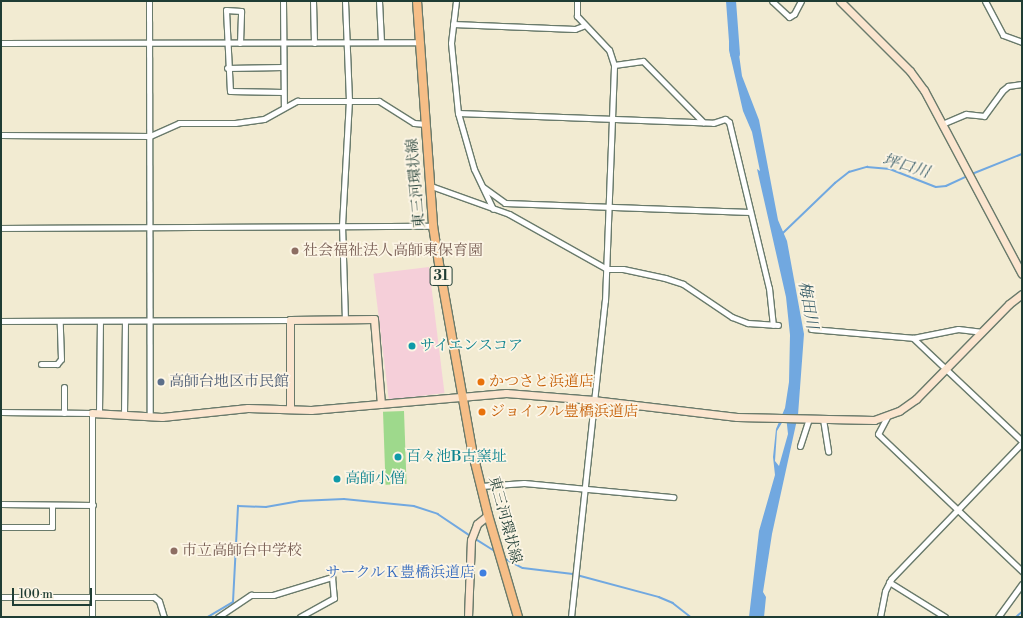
<!DOCTYPE html>
<html>
<head>
<meta charset="utf-8">
<style>
  body { margin:0 }
  #map { position:relative; width:1023px; height:618px; overflow:hidden; background:#f2ebd2; font-family:"Libre Bodoni","Noto Serif JP",serif }
  div>[style] { position:absolute }
  [style*='--x'] { left:calc(var(--x)*1px); top:calc(var(--y)*1px); width:calc(var(--w)*1px); rotate:calc(var(--a)*1deg) }
  .built>* { inset:0; background:#f5cfd9; transform-origin:0 0 }
  .green>* { inset:0; background:#9ed98c; transform-origin:0 0 }
  .water>* { inset:0; background:#71a8e0 }
  .stream>* { height:1.5px; margin:-0.75px; padding:0 0.75px; transform-origin:0.75px; border-radius:0.75px; background:#71a8e0 }
  .river>* { height:10px; margin:-5px; padding:0 5px; transform-origin:5px; border-radius:5px; background:#71a8e0 }
  .roads { filter:drop-shadow(1px 0 #697a6b) drop-shadow(-1px 0 #697a6b) drop-shadow(0 1px #697a6b) drop-shadow(0 -1px #697a6b) }
  .street>* { height:5px; margin:-2.5px; padding:0 2.5px; transform-origin:2.5px; border-radius:2.5px; background:#fff }
  .secondary>* { height:7px; margin:-3.5px; padding:0 3.5px; transform-origin:3.5px; border-radius:3.5px; background:#fbe5cf }
  .primary>* { height:8px; margin:-4px; padding:0 4px; transform-origin:4px; border-radius:4px; background:#f6be87 }
  .dots>* { width:11px; height:11px; translate:-50% -50%; box-sizing:border-box; border:2px solid #fcf5e5; border-radius:50% }
  span { translate:-50% -50%; white-space:nowrap; text-align:center; line-height:1.15; -webkit-text-stroke:3.5px #fcf5e5; paint-order:stroke }
  .shield-label span { padding:1px 3px; background:#fcf5e5; border:1px solid; border-radius:3px; -webkit-text-stroke-width:0 }
  .shield-label { font-size:14px; color:#1f3d34; font-weight:700 }
  .street-label { font-size:15px; color:#1f3d34 }
  .education-label { font-size:15px; color:#785e54 }
  .left { translate:0 -50%; text-align:left }
  .culture-label { font-size:15px; color:#0d838f }
  .service-label { font-size:15px; color:#4e5e75 }
  .food-label { font-size:15px; color:#c56008 }
  .shop-label { font-size:15px; color:#366cbe }
  .right { translate:-100% -50%; text-align:right }
  .water-label { font-size:16px; color:#385d68; font-style:italic }
  .frame { position:absolute; inset:0; border:2px solid #1f3d34; pointer-events:none }
  .scale { position:absolute; left:12px; top:588px; width:80px; height:18px; box-sizing:border-box; border:2px solid #1f3d34; border-top:0; padding-left:5px; font-size:12px; line-height:14px; white-space:nowrap; color:#1f3d34; -webkit-text-stroke:3px #fcf5e5; paint-order:stroke }
</style>
</head>
<body>
<div id="map">
  <div class="built">
    <i style="left:429px;top:267px;width:127px;height:56px;rotate:83deg"></i>
  </div>
  <div class="green">
    <i style="left:404px;top:411px;width:73px;height:21px;rotate:88deg"></i>
  </div>
  <div class="water">
    <i style="clip-path:polygon(evenodd,737px 40px,742px 76px,759px 120px,778px 220px,787px 241px,804px 334px,798px 415px,772px 534px,763px 592px,766px 597px,764px 617px,749px 617px,759px 531px,775px 475px,773px 457px,776px 429px,785px 408px,789px 382px,790px 335px,786px 297px,757px 169px,760px 171px,752px 132px,743px 111px,729px 50px,729px 42px,737px 40px,786px 416px,788px 434px,779px 466px,775px 461px,777px 431px,786px 416px)"></i>
  </div>
  <div class="stream">
    <i style="--x:972;--y:174;--w:54;--a:-21.8"></i>
    <i style="--x:783;--y:233;--w:72;--a:-43.9"></i>
    <i style="--x:835;--y:183;--w:18;--a:-38"></i>
    <i style="--x:849;--y:172;--w:19;--a:-16"></i>
    <i style="--x:867;--y:167;--w:23;--a:5"></i>
    <i style="--x:890;--y:169;--w:49;--a:21.4"></i>
    <i style="--x:936;--y:187;--w:10;--a:-6"></i>
    <i style="--x:946;--y:186;--w:23;--a:-25"></i>
    <i style="--x:474;--y:538;--w:26;--a:32"></i>
    <i style="--x:504;--y:558;--w:21;--a:28"></i>
    <i style="--x:523;--y:568;--w:50;--a:6.8"></i>
    <i style="--x:577;--y:575;--w:85;--a:15"></i>
    <i style="--x:659;--y:597;--w:15;--a:23"></i>
    <i style="--x:673;--y:603;--w:23;--a:38"></i>
    <i style="--x:208;--y:617;--w:29;--a:-31"></i>
    <i style="--x:233;--y:602;--w:96;--a:-87"></i>
    <i style="--x:238;--y:506;--w:28;--a:2"></i>
    <i style="--x:266;--y:507;--w:34;--a:-10"></i>
    <i style="--x:299;--y:501;--w:45;--a:-2.5"></i>
    <i style="--x:344;--y:499;--w:70;--a:5.7"></i>
    <i style="--x:414;--y:506;--w:25;--a:18"></i>
    <i style="--x:438;--y:514;--w:37;--a:34"></i>
    <i style="--x:1016;--y:617;--w:8;--a:-40"></i>
  </div>
  <div class="river">
    <i style="--x:731;--y:1;--w:53;--a:85.7"></i>
  </div>
  <div class="roads">
    <div class="street">
      <i style="--x:149;--y:1;--w:416;--a:89.9"></i>
      <i style="--x:283;--y:1;--w:106;--a:89.5"></i>
      <i style="--x:313;--y:1;--w:42;--a:88.6"></i>
      <i style="--x:345;--y:1;--w:99;--a:87.7"></i>
      <i style="--x:349;--y:100;--w:125;--a:93.2"></i>
      <i style="--x:342;--y:225;--w:94;--a:88.2"></i>
      <i style="--x:379;--y:1;--w:41;--a:87.2"></i>
      <i style="--x:456;--y:1;--w:42;--a:96.8"></i>
      <i style="--x:451;--y:43;--w:70;--a:84.3"></i>
      <i style="--x:458;--y:113;--w:58;--a:74.1"></i>
      <i style="--x:474;--y:169;--w:44;--a:64.6"></i>
      <i style="--x:772;--y:1;--w:23;--a:43"></i>
      <i style="--x:789;--y:17;--w:6;--a:-31"></i>
      <i style="--x:794;--y:14;--w:15;--a:-62"></i>
      <i style="--x:985;--y:1;--w:38;--a:62"></i>
      <i style="--x:1003;--y:35;--w:20;--a:20"></i>
      <i style="--x:453;--y:24;--w:122;--a:2.3"></i>
      <i style="--x:575;--y:29;--w:9;--a:-21"></i>
      <i style="--x:1;--y:43;--w:419;--a:-0.1"></i>
      <i style="--x:240;--y:43;--w:32;--a:-88"></i>
      <i style="--x:241;--y:11;--w:15;--a:-176"></i>
      <i style="--x:226;--y:10;--w:81;--a:87.2"></i>
      <i style="--x:230;--y:91;--w:53;--a:1.1"></i>
      <i style="--x:614;--y:65;--w:29;--a:-8"></i>
      <i style="--x:643;--y:61;--w:86;--a:45.5"></i>
      <i style="--x:227;--y:68;--w:56;--a:-1"></i>
      <i style="--x:458;--y:113;--w:255;--a:2.2"></i>
      <i style="--x:713;--y:123;--w:13;--a:-18"></i>
      <i style="--x:725;--y:119;--w:5;--a:37"></i>
      <i style="--x:729;--y:122;--w:171;--a:76.5"></i>
      <i style="--x:769;--y:288;--w:37;--a:84"></i>
      <i style="--x:942;--y:124;--w:26;--a:-23"></i>
      <i style="--x:966;--y:114;--w:18;--a:6"></i>
      <i style="--x:984;--y:116;--w:31;--a:-54"></i>
      <i style="--x:1002;--y:91;--w:8;--a:-40"></i>
      <i style="--x:1008;--y:86;--w:14;--a:-8"></i>
      <i style="--x:1;--y:135;--w:149;--a:0.4"></i>
      <i style="--x:150;--y:136;--w:32;--a:-24"></i>
      <i style="--x:179;--y:123;--w:56;--a:0"></i>
      <i style="--x:235;--y:123;--w:29;--a:-8"></i>
      <i style="--x:264;--y:119;--w:38;--a:-29"></i>
      <i style="--x:297;--y:101;--w:82;--a:0"></i>
      <i style="--x:379;--y:101;--w:41;--a:32.2"></i>
      <i style="--x:414;--y:123;--w:12;--a:5"></i>
      <i style="--x:431;--y:186;--w:83;--a:19.7"></i>
      <i style="--x:509;--y:214;--w:112;--a:29.3"></i>
      <i style="--x:607;--y:269;--w:16;--a:0"></i>
      <i style="--x:623;--y:269;--w:43;--a:12.1"></i>
      <i style="--x:665;--y:278;--w:19;--a:18"></i>
      <i style="--x:683;--y:284;--w:59;--a:34"></i>
      <i style="--x:732;--y:317;--w:17;--a:21"></i>
      <i style="--x:748;--y:323;--w:30;--a:4"></i>
      <i style="--x:483;--y:187;--w:27;--a:36"></i>
      <i style="--x:505;--y:203;--w:245;--a:2.1"></i>
      <i style="--x:1;--y:228;--w:432;--a:-0.3"></i>
      <i style="--x:1;--y:321;--w:289;--a:-0.2"></i>
      <i style="--x:811;--y:329;--w:102;--a:5"></i>
      <i style="--x:913;--y:338;--w:150;--a:43.4"></i>
      <i style="--x:913;--y:338;--w:46;--a:-11.3"></i>
      <i style="--x:958;--y:329;--w:23;--a:7"></i>
      <i style="--x:41;--y:364;--w:16;--a:0"></i>
      <i style="--x:57;--y:364;--w:6;--a:-51"></i>
      <i style="--x:61;--y:359;--w:38;--a:-92"></i>
      <i style="--x:1;--y:412;--w:91;--a:0.6"></i>
      <i style="--x:92;--y:413;--w:204;--a:90"></i>
      <i style="--x:64;--y:413;--w:26;--a:-90"></i>
      <i style="--x:99;--y:413;--w:92;--a:-89.4"></i>
      <i style="--x:124;--y:415;--w:94;--a:-89.4"></i>
      <i style="--x:887;--y:417;--w:19;--a:118"></i>
      <i style="--x:878;--y:434;--w:199;--a:43.6"></i>
      <i style="--x:823;--y:419;--w:33;--a:81"></i>
      <i style="--x:800;--y:446;--w:28;--a:-72"></i>
      <i style="--x:481;--y:486;--w:43;--a:-4"></i>
      <i style="--x:524;--y:483;--w:150;--a:5.4"></i>
      <i style="--x:1;--y:504;--w:92;--a:0.6"></i>
      <i style="--x:1;--y:527;--w:51;--a:0"></i>
      <i style="--x:52;--y:527;--w:22;--a:-90"></i>
      <i style="--x:889;--y:582;--w:66;--a:32"></i>
      <i style="--x:1;--y:597;--w:153;--a:0"></i>
      <i style="--x:154;--y:597;--w:6;--a:39"></i>
      <i style="--x:159;--y:601;--w:17;--a:73"></i>
      <i style="--x:218;--y:617;--w:40;--a:-34"></i>
      <i style="--x:251;--y:595;--w:22;--a:0"></i>
      <i style="--x:273;--y:595;--w:62;--a:-17"></i>
      <i style="--x:332;--y:577;--w:21;--a:85"></i>
      <i style="--x:334;--y:598;--w:39;--a:151"></i>
      <i style="--x:571;--y:617;--w:318;--a:-83.9"></i>
      <i style="--x:605;--y:301;--w:236;--a:-87.8"></i>
      <i style="--x:614;--y:65;--w:16;--a:-108"></i>
      <i style="--x:609;--y:50;--w:47;--a:-133.3"></i>
      <i style="--x:577;--y:16;--w:15;--a:-90"></i>
      <i style="--x:880;--y:617;--w:26;--a:-79"></i>
      <i style="--x:885;--y:591;--w:13;--a:-63"></i>
      <i style="--x:891;--y:579;--w:189;--a:-46.1"></i>
      <i style="--x:998;--y:617;--w:41;--a:-54"></i>
    </div>
    <div class="secondary">
      <i style="--x:840;--y:1;--w:99;--a:45"></i>
      <i style="--x:910;--y:71;--w:24;--a:54"></i>
      <i style="--x:924;--y:90;--w:208;--a:62"></i>
      <i style="--x:290;--y:409;--w:89;--a:-90"></i>
      <i style="--x:290;--y:320;--w:84;--a:-0.7"></i>
      <i style="--x:374;--y:319;--w:85;--a:85.3"></i>
      <i style="--x:92;--y:413;--w:70;--a:3.3"></i>
      <i style="--x:162;--y:417;--w:86;--a:-6"></i>
      <i style="--x:248;--y:408;--w:63;--a:1.8"></i>
      <i style="--x:311;--y:410;--w:196;--a:-5"></i>
      <i style="--x:506;--y:393;--w:88;--a:4.5"></i>
      <i style="--x:594;--y:400;--w:144;--a:6.8"></i>
      <i style="--x:737;--y:417;--w:137;--a:1.3"></i>
      <i style="--x:874;--y:420;--w:27;--a:-20"></i>
      <i style="--x:899;--y:411;--w:21;--a:-35"></i>
      <i style="--x:916;--y:399;--w:133;--a:-45.6"></i>
      <i style="--x:1009;--y:304;--w:16;--a:-38"></i>
      <i style="--x:468;--y:617;--w:77;--a:-87.8"></i>
      <i style="--x:471;--y:540;--w:17;--a:-69"></i>
      <i style="--x:477;--y:524;--w:14;--a:-39"></i>
    </div>
    <div class="primary">
      <i style="--x:417;--y:1;--w:226;--a:85.9"></i>
      <i style="--x:433;--y:226;--w:45;--a:81"></i>
      <i style="--x:440;--y:270;--w:183;--a:79.9"></i>
      <i style="--x:472;--y:450;--w:67;--a:76.2"></i>
      <i style="--x:488;--y:515;--w:106;--a:73.6"></i>
    </div>
  </div>
  <div class="dots">
    <i style="left:295px;top:251px;background:#8d6e63"></i>
    <i style="left:412px;top:346px;background:#0f9aa8"></i>
    <i style="left:161px;top:382px;background:#5c6f8a"></i>
    <i style="left:481px;top:382px;background:#e8710a"></i>
    <i style="left:482px;top:412px;background:#e8710a"></i>
    <i style="left:398px;top:457px;background:#0f9aa8"></i>
    <i style="left:337px;top:479px;background:#0f9aa8"></i>
    <i style="left:174px;top:551px;background:#8d6e63"></i>
    <i style="left:483px;top:573px;background:#3f7fe0"></i>
  </div>
  <div class="shield-label">
    <span style="left:441px;top:276px">31</span>
  </div>
  <div class="street-label">
    <span style="left:416px;top:183px;rotate:-95deg">東三河環状線</span>
    <span style="left:505px;top:520px;rotate:75deg">東三河環状線</span>
  </div>
  <div class="education-label">
    <span class="left" style="left:303px;top:251px">社会福祉法人高師東保育園</span>
    <span class="left" style="left:182px;top:551px">市立高師台中学校</span>
  </div>
  <div class="culture-label">
    <span class="left" style="left:420px;top:346px">サイエンスコア</span>
    <span class="left" style="left:406px;top:457px">百々池B古窯址</span>
    <span class="left" style="left:345px;top:479px">高師小僧</span>
  </div>
  <div class="service-label">
    <span class="left" style="left:169px;top:382px">高師台地区市民館</span>
  </div>
  <div class="food-label">
    <span class="left" style="left:489px;top:382px">かつさと浜道店</span>
    <span class="left" style="left:490px;top:412px">ジョイフル豊橋浜道店</span>
  </div>
  <div class="shop-label">
    <span class="right" style="left:475px;top:573px">サークルＫ豊橋浜道店</span>
  </div>
  <div class="water-label">
    <span style="left:906px;top:166px;rotate:17deg">坪口川</span>
    <span style="left:808px;top:305px;rotate:80deg">梅田川</span>
  </div>
  <div class="frame"></div>
  <div class="scale">100 m</div>
</div>
</body>
</html>
